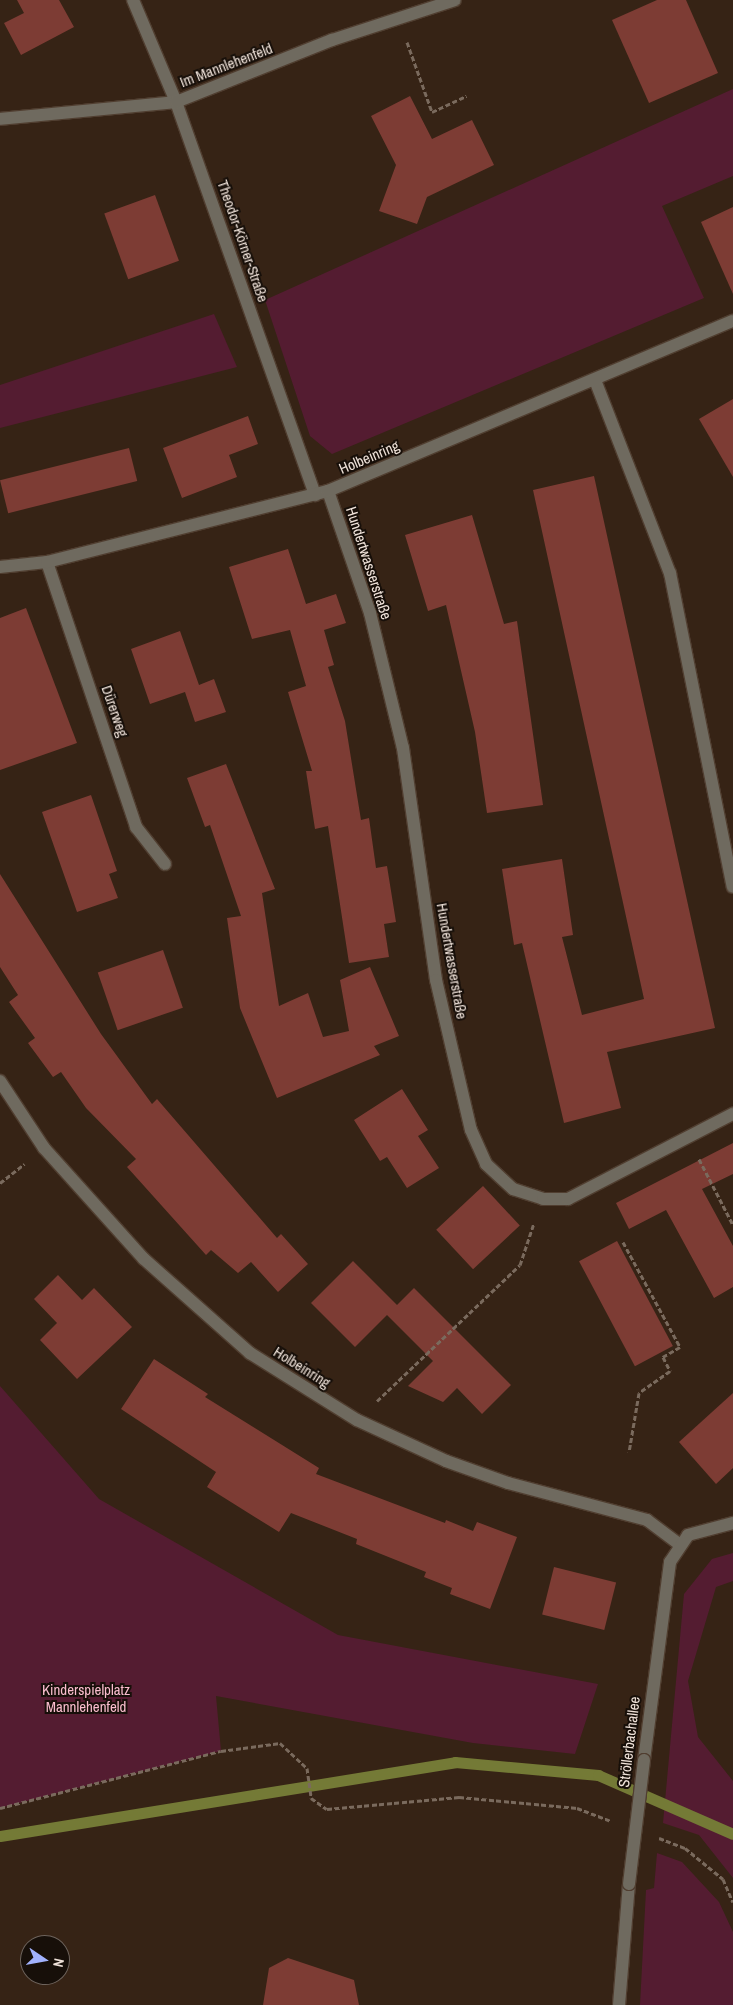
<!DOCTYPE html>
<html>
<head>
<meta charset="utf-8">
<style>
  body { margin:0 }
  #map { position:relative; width:733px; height:2005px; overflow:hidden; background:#362315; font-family:"Archivo Narrow",sans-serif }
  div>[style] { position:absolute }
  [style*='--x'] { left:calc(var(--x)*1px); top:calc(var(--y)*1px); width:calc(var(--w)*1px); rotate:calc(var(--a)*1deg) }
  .green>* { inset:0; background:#541c31 }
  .stream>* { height:11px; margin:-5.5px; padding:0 5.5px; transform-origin:5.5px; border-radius:5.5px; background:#747a36 }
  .building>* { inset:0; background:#7d3c34; transform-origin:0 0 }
  .path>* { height:3px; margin-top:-1.5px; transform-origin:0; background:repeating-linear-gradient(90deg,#7a6a5d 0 5px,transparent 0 7.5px) }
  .roads { filter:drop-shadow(1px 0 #503e30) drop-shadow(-1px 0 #503e30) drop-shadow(0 1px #503e30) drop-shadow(0 -1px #503e30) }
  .street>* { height:12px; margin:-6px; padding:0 6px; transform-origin:6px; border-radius:6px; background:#6f6a5f }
  .bridges { filter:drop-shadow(1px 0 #503e30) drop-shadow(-1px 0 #503e30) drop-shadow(0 1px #503e30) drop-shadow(0 -1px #503e30) }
  .street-bridge>* { height:12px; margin:-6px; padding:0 6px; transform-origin:6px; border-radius:6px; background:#6f6a5f }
  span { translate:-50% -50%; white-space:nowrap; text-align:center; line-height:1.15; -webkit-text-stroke:4px #170f09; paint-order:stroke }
  .street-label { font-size:15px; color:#efe2d9 }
  .park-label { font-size:15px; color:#fabdce }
  .north { position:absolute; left:20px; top:1935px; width:50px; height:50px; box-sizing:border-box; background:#170f09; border:1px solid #6d635c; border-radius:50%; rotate:102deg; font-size:14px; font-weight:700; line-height:20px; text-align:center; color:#efe2d9 }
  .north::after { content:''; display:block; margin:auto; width:18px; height:22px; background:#a2b2fd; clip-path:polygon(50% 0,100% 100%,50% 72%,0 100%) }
</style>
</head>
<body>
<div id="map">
  <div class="green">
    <i style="clip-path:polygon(733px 89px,733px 176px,662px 206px,704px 298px,332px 454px,310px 436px,265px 300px)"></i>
    <i style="clip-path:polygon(214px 314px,237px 367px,0 428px,0 385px)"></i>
    <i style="clip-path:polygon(0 1386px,99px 1499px,338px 1635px,598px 1684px,575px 1754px,473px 1743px,216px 1696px,221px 1751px,0 1808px)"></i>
    <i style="clip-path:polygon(733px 1553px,733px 1581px,716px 1587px,688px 1681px,698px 1737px,733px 1781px,733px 1878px,699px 1835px,663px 1823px,684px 1594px,712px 1559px)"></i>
    <i style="clip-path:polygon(657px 1853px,682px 1862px,719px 1902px,733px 1932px,733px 2005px,640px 2005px,646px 1890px,654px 1888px)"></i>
  </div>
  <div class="stream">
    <i style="--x:0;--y:1836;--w:461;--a:-9.2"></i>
    <i style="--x:455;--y:1762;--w:144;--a:5.2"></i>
    <i style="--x:598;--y:1775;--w:147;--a:23.6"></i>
  </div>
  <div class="building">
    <i style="clip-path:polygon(17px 0,59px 0,74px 27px,21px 55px,4px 23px,24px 13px)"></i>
    <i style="clip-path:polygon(657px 0,686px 0,718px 73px,649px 103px,612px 20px)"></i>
    <i style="clip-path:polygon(410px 96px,432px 139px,472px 120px,494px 165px,427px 197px,417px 224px,379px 211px,396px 165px,371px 116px)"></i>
    <i style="left:155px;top:195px;width:70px;height:54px;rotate:70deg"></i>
    <i style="clip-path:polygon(733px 207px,733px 294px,701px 222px)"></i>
    <i style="clip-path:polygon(733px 399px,733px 477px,699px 419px)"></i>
    <i style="clip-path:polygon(248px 416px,258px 444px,229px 455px,237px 477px,182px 498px,163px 448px)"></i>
    <i style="left:129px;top:448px;width:34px;height:133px;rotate:76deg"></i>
    <i style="clip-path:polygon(594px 476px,715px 1028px,607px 1052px,621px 1108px,564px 1123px,522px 943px,514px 945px,502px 869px,562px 859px,573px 935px,562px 937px,582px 1015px,644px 999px,533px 490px)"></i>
    <i style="clip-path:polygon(472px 515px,504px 624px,517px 621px,543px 805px,487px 813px,475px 732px,446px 605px,428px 611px,405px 535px)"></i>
    <i style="clip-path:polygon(288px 549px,306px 604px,336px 594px,346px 623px,324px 630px,334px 665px,328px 667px,345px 721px,361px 820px,369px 818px,376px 868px,387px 866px,396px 922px,384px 924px,389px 957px,349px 963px,328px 826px,315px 829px,306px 771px,312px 771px,288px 692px,306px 686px,290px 630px,252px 639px,229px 567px)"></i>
    <i style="clip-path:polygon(26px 608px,77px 743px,0 770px,0 618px)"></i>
    <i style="clip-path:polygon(180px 631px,199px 685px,214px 679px,226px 712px,195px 722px,185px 692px,150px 704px,131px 649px)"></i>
    <i style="clip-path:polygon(226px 764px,275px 889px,262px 893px,279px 1006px,308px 993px,323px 1037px,349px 1031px,340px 980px,370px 967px,399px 1036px,374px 1046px,380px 1055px,277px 1098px,240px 1008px,227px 918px,241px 916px,210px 825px,205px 827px,187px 778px)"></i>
    <i style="clip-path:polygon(91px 795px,117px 871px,109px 874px,118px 898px,77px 912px,42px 812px)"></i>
    <i style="clip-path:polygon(0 874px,101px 1034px,152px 1104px,157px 1099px,277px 1238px,281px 1234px,308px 1264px,278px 1292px,251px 1262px,238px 1273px,211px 1250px,206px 1255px,127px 1167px,136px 1159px,86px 1108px,61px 1072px,53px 1077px,28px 1043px,35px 1038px,9px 1002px,18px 995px,0 967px)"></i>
    <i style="left:163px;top:950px;width:61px;height:69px;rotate:71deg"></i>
    <i style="clip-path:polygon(402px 1089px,428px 1130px,418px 1136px,439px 1168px,407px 1188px,387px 1157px,380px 1161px,354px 1120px)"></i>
    <i style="clip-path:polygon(733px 1143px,733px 1174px,702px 1189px,733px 1246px,733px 1287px,714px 1298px,666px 1210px,629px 1229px,616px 1203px)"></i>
    <i style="left:483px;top:1186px;width:54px;height:64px;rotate:47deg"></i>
    <i style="left:617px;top:1241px;width:119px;height:43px;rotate:62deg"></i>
    <i style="clip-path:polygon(353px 1261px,397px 1305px,414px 1288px,511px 1385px,482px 1414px,457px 1388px,443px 1402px,408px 1386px,433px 1361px,387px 1315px,355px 1347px,311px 1303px)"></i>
    <i style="clip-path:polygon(58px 1275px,82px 1300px,94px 1288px,132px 1327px,77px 1379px,40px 1340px,57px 1323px,34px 1299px)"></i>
    <i style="clip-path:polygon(154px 1359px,208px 1394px,205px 1397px,319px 1468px,316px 1474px,445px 1523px,446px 1520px,473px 1531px,477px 1522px,517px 1537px,490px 1609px,450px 1594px,452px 1588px,424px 1577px,426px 1572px,356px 1544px,357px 1539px,291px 1513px,279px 1532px,207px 1487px,216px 1472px,121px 1409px)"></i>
    <i style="clip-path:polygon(733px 1393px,733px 1468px,716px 1484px,679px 1442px)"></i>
    <i style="left:554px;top:1567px;width:64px;height:49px;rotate:14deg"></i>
    <i style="clip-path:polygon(288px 1958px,354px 1980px,359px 2005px,263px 2005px,269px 1968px)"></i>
  </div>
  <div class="path">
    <i style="--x:407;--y:42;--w:74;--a:70.3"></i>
    <i style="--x:432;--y:112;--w:38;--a:-25"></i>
    <i style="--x:699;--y:1159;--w:74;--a:62.7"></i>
    <i style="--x:0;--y:1183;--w:31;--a:-38"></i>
    <i style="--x:623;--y:1242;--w:119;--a:61.5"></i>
    <i style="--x:680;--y:1347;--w:20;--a:150"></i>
    <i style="--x:663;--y:1357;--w:16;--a:63"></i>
    <i style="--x:670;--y:1371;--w:38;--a:145"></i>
    <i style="--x:639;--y:1393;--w:60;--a:99.6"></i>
    <i style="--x:377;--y:1401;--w:197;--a:-43.6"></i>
    <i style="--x:520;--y:1265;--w:44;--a:-71.6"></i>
    <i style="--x:0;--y:1808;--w:228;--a:-14.5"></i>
    <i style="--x:221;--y:1751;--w:60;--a:-7.7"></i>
    <i style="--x:280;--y:1743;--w:37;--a:43"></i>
    <i style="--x:307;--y:1768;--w:30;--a:82"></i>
    <i style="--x:311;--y:1798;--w:19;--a:35"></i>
    <i style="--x:327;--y:1809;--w:133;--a:-5.2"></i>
    <i style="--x:459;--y:1797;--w:119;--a:5.3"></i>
    <i style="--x:577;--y:1808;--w:36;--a:21"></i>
    <i style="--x:659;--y:1838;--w:28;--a:21"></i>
    <i style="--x:685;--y:1848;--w:49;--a:39.2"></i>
    <i style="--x:723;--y:1879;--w:25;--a:67"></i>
  </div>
  <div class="roads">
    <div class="street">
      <i style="--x:133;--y:0;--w:111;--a:67.1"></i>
      <i style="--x:176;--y:102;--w:417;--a:70.5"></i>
      <i style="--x:0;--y:119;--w:177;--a:-5.5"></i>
      <i style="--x:176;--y:102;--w:168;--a:-21.7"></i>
      <i style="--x:332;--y:40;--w:129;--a:-18"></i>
      <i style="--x:595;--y:380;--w:207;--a:68.8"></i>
      <i style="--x:670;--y:573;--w:320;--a:78.7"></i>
      <i style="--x:328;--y:491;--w:129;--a:71"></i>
      <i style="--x:370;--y:613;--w:139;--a:76.3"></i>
      <i style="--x:403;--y:748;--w:234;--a:81.9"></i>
      <i style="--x:436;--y:980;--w:154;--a:76.9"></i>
      <i style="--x:471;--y:1130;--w:37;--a:66"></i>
      <i style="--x:486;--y:1164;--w:37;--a:43"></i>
      <i style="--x:513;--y:1189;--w:32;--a:18"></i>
      <i style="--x:543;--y:1199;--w:25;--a:0"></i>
      <i style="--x:568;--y:1199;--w:186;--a:-27.3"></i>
      <i style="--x:47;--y:562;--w:280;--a:71.4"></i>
      <i style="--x:136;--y:827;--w:47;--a:51.9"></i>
      <i style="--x:0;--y:567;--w:47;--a:-6.1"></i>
      <i style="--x:47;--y:562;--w:290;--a:-14.2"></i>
      <i style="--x:328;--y:491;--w:439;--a:-22.8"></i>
      <i style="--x:0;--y:1081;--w:80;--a:56.7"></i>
      <i style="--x:44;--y:1148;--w:149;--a:48"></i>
      <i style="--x:144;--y:1259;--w:142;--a:41.6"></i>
      <i style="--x:250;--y:1353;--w:126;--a:32.1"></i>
      <i style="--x:357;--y:1420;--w:98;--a:24.7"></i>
      <i style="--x:446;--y:1461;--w:66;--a:19.5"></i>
      <i style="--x:508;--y:1483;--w:144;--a:14.9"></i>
      <i style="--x:647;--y:1520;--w:40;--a:37"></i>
      <i style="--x:644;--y:1760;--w:200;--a:-82.5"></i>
      <i style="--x:670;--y:1562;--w:32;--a:-56"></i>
      <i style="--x:688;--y:1535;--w:47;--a:-14.9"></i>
      <i style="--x:619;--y:2005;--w:121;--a:-85.3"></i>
    </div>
  </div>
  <div class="bridges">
    <div class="street-bridge">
      <i style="--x:629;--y:1884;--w:125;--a:-83.1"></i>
    </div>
  </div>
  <div class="street-label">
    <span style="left:226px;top:65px;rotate:-21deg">Im Mannlehenfeld</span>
    <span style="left:243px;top:241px;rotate:71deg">Theodor-Körner-Straße</span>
    <span style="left:369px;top:457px;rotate:-23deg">Holbeinring</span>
    <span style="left:369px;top:563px;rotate:72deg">Hundertwasserstraße</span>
    <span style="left:115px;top:711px;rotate:71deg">Dürerweg</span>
    <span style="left:452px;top:961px;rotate:80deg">Hundertwasserstraße</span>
    <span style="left:302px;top:1367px;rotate:32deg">Holbeinring</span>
    <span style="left:629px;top:1742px;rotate:-83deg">Ströllerbachallee</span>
  </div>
  <div class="park-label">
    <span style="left:86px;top:1698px">Kinderspielplatz<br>Mannlehenfeld</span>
  </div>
  <div class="north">N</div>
</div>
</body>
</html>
